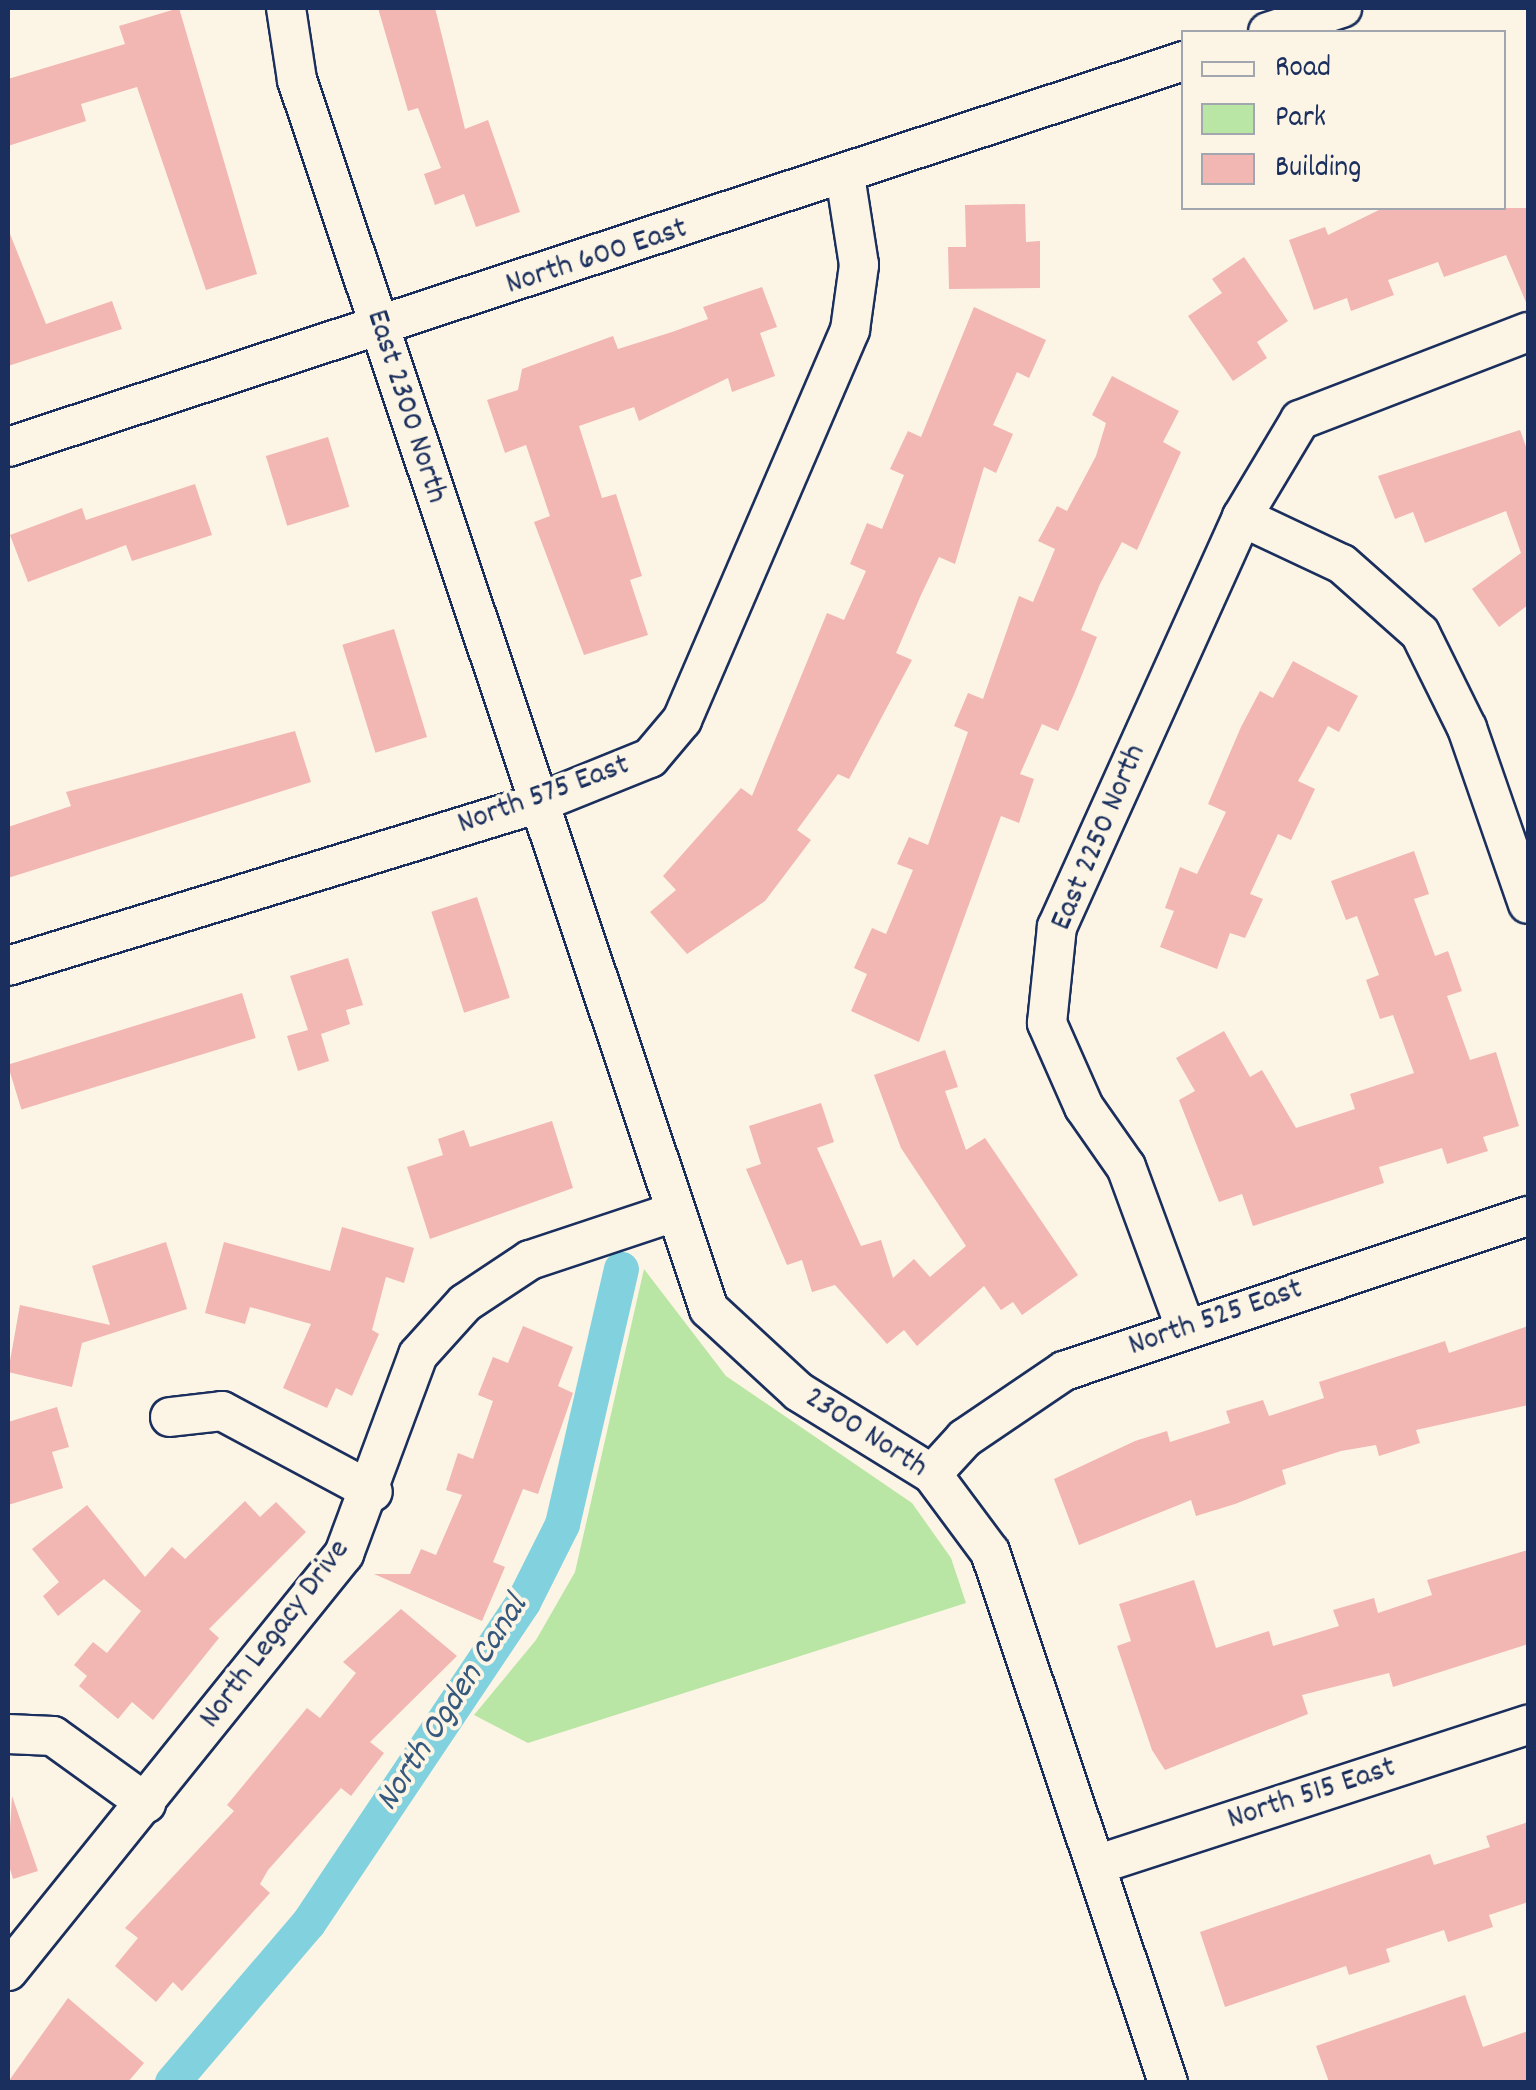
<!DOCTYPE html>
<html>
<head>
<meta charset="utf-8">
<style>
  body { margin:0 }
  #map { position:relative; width:1536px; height:2090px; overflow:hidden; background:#fcf5e5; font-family:Dekko,sans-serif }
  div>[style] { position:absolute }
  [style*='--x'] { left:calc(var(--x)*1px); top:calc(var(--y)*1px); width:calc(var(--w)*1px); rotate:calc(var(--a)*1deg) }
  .green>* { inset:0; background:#b9e6a4 }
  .canal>* { height:35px; margin:-17.5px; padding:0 17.5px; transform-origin:17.5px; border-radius:17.5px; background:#82d1df }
  .building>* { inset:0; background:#f2b6b3; transform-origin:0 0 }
  .roads { filter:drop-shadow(2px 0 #1b2f5e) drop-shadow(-2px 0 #1b2f5e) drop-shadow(0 2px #1b2f5e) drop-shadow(0 -2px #1b2f5e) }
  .street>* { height:38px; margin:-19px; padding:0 19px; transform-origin:19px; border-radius:19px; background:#fcf5e5 }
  span { translate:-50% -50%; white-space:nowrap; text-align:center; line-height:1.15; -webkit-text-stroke:8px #fcf5e5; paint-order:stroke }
  .street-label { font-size:32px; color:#1b2f5e }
  .water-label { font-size:35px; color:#35587e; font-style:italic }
  .frame { position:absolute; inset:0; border:10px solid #1b2f5e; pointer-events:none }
  .legend { position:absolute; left:1181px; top:30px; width:325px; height:180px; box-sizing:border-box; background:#fcf5e5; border:2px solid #a2a6af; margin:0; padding:12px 18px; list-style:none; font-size:30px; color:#1b2f5e }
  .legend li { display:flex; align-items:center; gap:20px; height:50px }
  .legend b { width:50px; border:2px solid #a2a6af }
</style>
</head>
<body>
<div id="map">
  <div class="green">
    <i style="clip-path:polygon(644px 1269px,726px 1376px,912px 1503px,951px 1558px,966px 1603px,528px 1743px,474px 1715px,536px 1640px,575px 1572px)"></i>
  </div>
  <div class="canal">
    <i style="--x:172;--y:2082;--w:209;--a:-49.5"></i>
    <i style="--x:308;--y:1923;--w:386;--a:-56.2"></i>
    <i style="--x:523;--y:1602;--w:87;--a:-63.4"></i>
    <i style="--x:562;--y:1524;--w:262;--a:-77"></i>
  </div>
  <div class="building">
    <i style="clip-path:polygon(179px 8px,257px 274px,206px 290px,137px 87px,81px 104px,86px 121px,8px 146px,8px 79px,125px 44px,119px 26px)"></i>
    <i style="clip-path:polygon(378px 8px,435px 8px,465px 129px,488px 120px,520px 212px,476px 227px,464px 194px,435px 205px,424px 174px,441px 168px,418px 108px,408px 111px)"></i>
    <i style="clip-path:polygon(1025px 204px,1026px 242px,1040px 241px,1040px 288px,949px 289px,948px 247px,966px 247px,965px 205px)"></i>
    <i style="clip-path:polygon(1383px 208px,1528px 208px,1528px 307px,1506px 255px,1444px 277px,1438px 262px,1388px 280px,1394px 295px,1351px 311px,1347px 298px,1314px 310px,1289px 240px,1325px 227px,1328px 235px)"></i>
    <i style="clip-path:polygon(8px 229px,46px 324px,112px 301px,122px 329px,8px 366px)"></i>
    <i style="clip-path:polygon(1244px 257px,1288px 321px,1257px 342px,1267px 358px,1233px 381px,1188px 316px,1222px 293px,1212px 279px)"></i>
    <i style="clip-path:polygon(762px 287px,777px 327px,760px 333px,775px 376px,732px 392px,728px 378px,639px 421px,634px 407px,579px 426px,602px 498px,616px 494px,642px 576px,630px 580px,648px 635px,584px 655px,534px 522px,550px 516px,526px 445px,505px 453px,487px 400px,518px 390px,522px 369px,613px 336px,618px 349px,672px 332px,708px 319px,703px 307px)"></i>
    <i style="clip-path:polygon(974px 307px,1046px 340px,1029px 378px,1017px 372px,993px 425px,1013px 434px,996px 473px,984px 467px,955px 564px,939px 557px,921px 595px,896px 653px,912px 660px,849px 779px,838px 774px,797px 830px,811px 840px,765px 901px,687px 954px,650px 912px,676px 890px,663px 876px,741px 788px,752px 796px,827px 613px,844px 620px,866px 571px,850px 564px,867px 523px,882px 529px,904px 475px,890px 469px,908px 431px,921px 437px)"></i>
    <i style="clip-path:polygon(1112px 376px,1179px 411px,1163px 442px,1181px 452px,1137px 550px,1122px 542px,1100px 584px,1081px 630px,1097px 637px,1075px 692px,1058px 731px,1042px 724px,1020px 774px,1034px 779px,1019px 823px,1001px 816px,919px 1042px,851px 1011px,867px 974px,854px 968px,872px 928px,886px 934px,913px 870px,897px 864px,909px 837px,928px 845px,968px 732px,954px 726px,968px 693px,983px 699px,1019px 596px,1033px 602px,1055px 549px,1038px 541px,1057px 506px,1067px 511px,1096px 456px,1106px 423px,1092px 415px)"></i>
    <i style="clip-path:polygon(1520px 430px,1528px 452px,1528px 605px,1499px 627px,1472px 589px,1521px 553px,1506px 511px,1425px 543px,1413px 512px,1395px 519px,1378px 476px)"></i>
    <i style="left:328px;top:437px;width:73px;height:65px;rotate:73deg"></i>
    <i style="clip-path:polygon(195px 484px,212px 535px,132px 561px,126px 545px,28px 582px,10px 535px,82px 508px,86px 520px)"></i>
    <i style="left:394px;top:629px;width:113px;height:54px;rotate:73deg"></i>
    <i style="clip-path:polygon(1293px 661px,1358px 696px,1339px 732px,1328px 726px,1298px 781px,1315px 789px,1291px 840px,1278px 834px,1250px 894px,1263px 899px,1245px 938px,1230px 933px,1217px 969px,1160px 947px,1174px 911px,1165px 908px,1180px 867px,1197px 874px,1226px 812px,1208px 804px,1241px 727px,1260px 691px,1273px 698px)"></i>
    <i style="clip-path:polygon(295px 731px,311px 782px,8px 878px,8px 827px,71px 806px,66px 792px)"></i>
    <i style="clip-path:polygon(1414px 851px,1429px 894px,1414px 899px,1435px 956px,1448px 951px,1462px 991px,1447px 996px,1470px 1060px,1496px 1052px,1519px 1126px,1483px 1137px,1488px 1151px,1447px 1164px,1442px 1148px,1379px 1167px,1384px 1183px,1253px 1226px,1242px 1194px,1219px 1202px,1179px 1100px,1195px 1091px,1176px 1058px,1224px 1031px,1250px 1077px,1262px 1070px,1296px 1128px,1355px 1109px,1350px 1094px,1414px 1073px,1393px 1015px,1380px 1019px,1366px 980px,1379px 975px,1357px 916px,1346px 920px,1331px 881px)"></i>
    <i style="left:477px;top:897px;width:106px;height:48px;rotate:72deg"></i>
    <i style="clip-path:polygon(348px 958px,363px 1005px,346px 1010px,350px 1024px,321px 1034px,329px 1061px,298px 1071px,287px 1036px,308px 1030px,290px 976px)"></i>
    <i style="left:242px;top:993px;width:47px;height:245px;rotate:73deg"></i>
    <i style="clip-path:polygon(945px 1050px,958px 1087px,945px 1091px,966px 1150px,985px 1138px,1078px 1275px,1022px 1315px,1013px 1302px,1001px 1310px,984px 1286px,917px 1346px,904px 1330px,887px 1344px,835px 1285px,812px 1292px,802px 1260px,787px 1265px,746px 1169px,761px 1164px,749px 1126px,821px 1103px,834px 1142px,817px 1148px,861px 1246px,881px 1240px,893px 1278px,914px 1259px,930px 1277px,966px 1246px,901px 1148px,874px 1075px)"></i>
    <i style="clip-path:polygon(552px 1121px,573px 1188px,430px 1239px,407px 1167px,443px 1155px,438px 1139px,464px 1130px,470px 1147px)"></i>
    <i style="clip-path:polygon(342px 1227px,414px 1248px,404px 1283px,386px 1277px,372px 1330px,379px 1334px,352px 1396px,336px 1388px,327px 1408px,283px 1388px,311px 1324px,250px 1307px,245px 1324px,205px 1313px,224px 1242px,330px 1271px)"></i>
    <i style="clip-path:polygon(166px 1242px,187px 1309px,82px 1343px,72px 1387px,8px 1372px,20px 1305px,110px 1325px,92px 1266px)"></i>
    <i style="clip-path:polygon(523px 1326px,573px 1347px,558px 1386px,573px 1393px,538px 1494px,523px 1489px,493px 1562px,505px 1567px,482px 1621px,374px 1574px,410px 1574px,421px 1549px,436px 1555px,462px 1495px,446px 1490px,458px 1453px,473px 1459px,493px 1401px,478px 1395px,493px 1357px,508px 1363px)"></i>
    <i style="clip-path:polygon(1528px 1326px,1528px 1405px,1416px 1430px,1420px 1443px,1379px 1456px,1376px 1445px,1341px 1451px,1282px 1470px,1286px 1484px,1235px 1504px,1196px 1516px,1191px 1500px,1079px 1545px,1054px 1479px,1135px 1441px,1167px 1431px,1170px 1442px,1230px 1423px,1226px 1411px,1263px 1400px,1269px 1416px,1324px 1398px,1319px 1382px,1445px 1341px,1449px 1353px)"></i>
    <i style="clip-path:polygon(57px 1407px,69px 1447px,52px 1452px,63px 1488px,8px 1505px,8px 1422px)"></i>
    <i style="clip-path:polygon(245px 1501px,260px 1517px,276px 1502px,306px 1532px,209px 1629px,219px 1638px,153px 1720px,132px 1702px,118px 1719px,79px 1686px,87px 1676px,74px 1665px,93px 1642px,107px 1653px,141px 1611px,104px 1579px,58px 1616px,43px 1596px,59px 1582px,32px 1549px,87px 1505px,145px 1577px,172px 1547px,185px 1559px)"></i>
    <i style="clip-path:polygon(1528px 1550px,1528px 1644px,1393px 1687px,1389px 1673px,1302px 1695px,1308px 1714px,1165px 1770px,1152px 1750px,1117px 1646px,1131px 1641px,1119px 1604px,1194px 1580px,1216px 1648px,1269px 1631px,1273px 1646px,1339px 1626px,1333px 1610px,1374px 1598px,1378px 1613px,1432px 1595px,1427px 1580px)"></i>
    <i style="clip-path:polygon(401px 1609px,457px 1656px,370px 1742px,384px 1753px,351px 1796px,341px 1788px,268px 1870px,260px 1884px,270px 1893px,182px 1991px,173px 1982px,156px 2002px,115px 1966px,138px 1938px,125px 1928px,234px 1811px,227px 1805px,307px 1708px,320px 1718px,356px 1673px,343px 1662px)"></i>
    <i style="clip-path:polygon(12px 1796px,38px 1871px,13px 1879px,8px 1862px)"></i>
    <i style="clip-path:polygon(1528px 1822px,1528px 1902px,1489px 1915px,1493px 1927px,1448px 1942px,1444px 1930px,1386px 1949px,1390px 1962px,1349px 1975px,1346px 1966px,1225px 2007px,1200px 1932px,1430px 1854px,1434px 1865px,1490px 1847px,1486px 1836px)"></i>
    <i style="clip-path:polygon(1465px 1995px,1483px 2047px,1528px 2031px,1528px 2082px,1329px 2082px,1316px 2046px)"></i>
    <i style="clip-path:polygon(68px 1998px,144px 2063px,128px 2082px,8px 2082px)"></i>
  </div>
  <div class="roads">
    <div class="street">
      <i style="--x:286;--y:8;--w:73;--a:81.3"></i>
      <i style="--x:297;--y:80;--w:1296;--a:71.47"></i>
      <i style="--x:709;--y:1309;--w:122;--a:42.7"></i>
      <i style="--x:799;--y:1392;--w:156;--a:31.7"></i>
      <i style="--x:932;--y:1474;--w:97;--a:53.4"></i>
      <i style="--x:990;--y:1552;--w:559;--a:71.44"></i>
      <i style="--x:1268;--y:32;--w:78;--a:-18"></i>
      <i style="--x:8;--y:447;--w:1238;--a:-18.17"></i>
      <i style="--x:1242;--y:517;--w:110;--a:25.2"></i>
      <i style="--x:1342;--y:564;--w:104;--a:41.5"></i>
      <i style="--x:1420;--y:633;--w:106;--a:63.7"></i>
      <i style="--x:1467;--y:728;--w:186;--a:70.9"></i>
      <i style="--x:8;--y:966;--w:552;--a:-17.06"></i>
      <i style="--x:536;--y:804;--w:123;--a:-22"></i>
      <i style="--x:650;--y:758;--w:50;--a:-49.9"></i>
      <i style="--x:682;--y:720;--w:425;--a:-66.7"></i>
      <i style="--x:850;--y:330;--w:66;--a:-82.1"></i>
      <i style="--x:859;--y:265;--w:90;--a:-98.9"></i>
      <i style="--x:1185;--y:1327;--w:171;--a:-110.2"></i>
      <i style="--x:1126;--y:1167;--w:73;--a:-125"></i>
      <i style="--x:1084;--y:1107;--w:92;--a:-113.8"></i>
      <i style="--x:1047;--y:1023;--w:97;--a:-84.1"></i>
      <i style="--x:1057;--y:927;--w:450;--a:-65.7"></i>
      <i style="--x:1242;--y:517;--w:113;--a:-59.1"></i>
      <i style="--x:1300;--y:420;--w:244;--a:-21.1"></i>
      <i style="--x:170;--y:1417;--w:52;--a:-6.6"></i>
      <i style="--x:222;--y:1411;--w:171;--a:28.2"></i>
      <i style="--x:932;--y:1474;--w:49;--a:-47.5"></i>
      <i style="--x:965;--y:1438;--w:120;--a:-34.1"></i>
      <i style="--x:1064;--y:1371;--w:489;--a:-18.5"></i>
      <i style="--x:8;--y:1734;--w:45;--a:2.5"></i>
      <i style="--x:53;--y:1736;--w:115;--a:35.8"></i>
      <i style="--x:1096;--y:1865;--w:454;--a:-18"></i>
      <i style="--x:8;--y:1971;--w:536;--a:-51.14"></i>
      <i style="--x:344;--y:1554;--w:212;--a:-69.6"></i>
      <i style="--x:418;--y:1355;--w:70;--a:-47.9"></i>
      <i style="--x:465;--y:1303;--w:78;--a:-33.5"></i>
      <i style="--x:530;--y:1260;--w:149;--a:-18.4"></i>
    </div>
  </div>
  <div class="street-label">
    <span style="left:597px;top:258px;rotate:-18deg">North 600 East</span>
    <span style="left:405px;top:407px;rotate:72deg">East 2300 North</span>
    <span style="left:544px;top:796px;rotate:-20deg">North 575 East</span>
    <span style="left:1100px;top:838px;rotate:-67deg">East 2250 North</span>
    <span style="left:1216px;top:1319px;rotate:-19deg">North 525 East</span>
    <span style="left:865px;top:1434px;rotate:33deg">2300 North</span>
    <span style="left:276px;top:1635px;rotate:-53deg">North Legacy Drive</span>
    <span style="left:1312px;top:1795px;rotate:-18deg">North 515 East</span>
  </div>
  <div class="water-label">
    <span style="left:453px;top:1704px;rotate:-57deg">North Ogden Canal</span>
  </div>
  <div class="frame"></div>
  <ul class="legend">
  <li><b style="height:12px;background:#fcf5e5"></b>Road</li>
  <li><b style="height:28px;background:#b9e6a4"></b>Park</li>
  <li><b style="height:28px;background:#f2b6b3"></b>Building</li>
  </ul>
</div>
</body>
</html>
